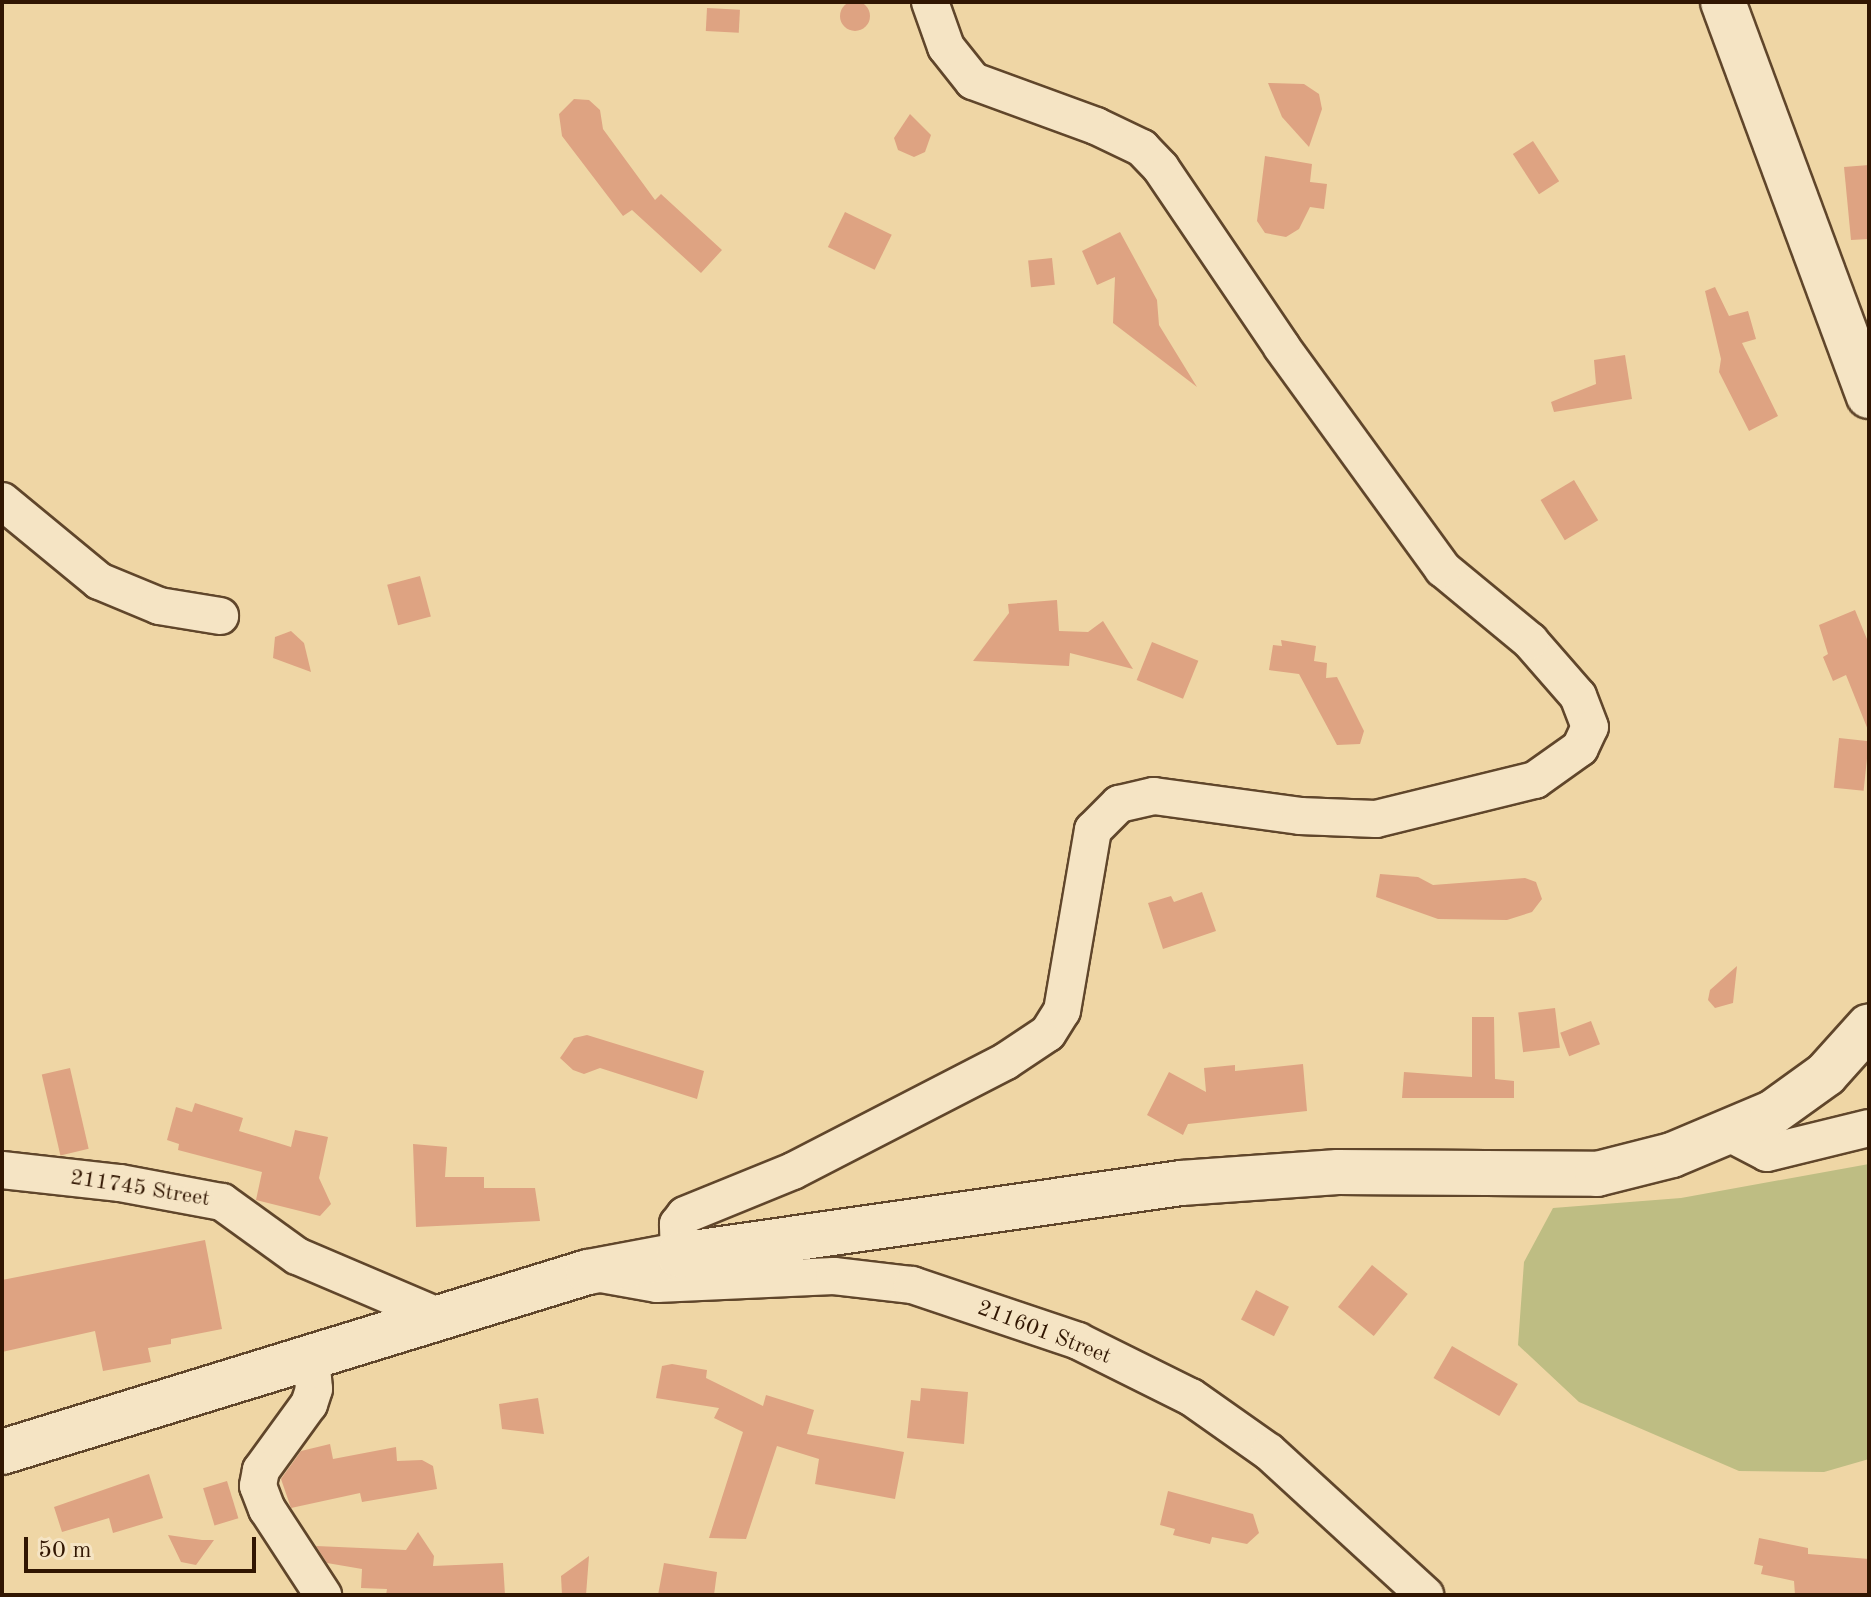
<!DOCTYPE html>
<html>
<head>
<meta charset="utf-8">
<style>
  body { margin:0 }
  #map { position:relative; width:1871px; height:1597px; overflow:hidden; background:#efd6a5; font-family:"Old Standard TT",serif }
  div>[style] { position:absolute }
  [style*='--x'] { left:calc(var(--x)*1px); top:calc(var(--y)*1px); width:calc(var(--w)*1px); rotate:calc(var(--a)*1deg) }
  .green>* { inset:0; background:#bebd83 }
  .building>* { inset:0; background:#dea382; transform-origin:0 0 }
  .round { border-radius:50% }
  .roads { filter:drop-shadow(2px 0 #60462b) drop-shadow(-2px 0 #60462b) drop-shadow(0 2px #60462b) drop-shadow(0 -2px #60462b) }
  .street>* { height:36px; margin:-18px; padding:0 18px; transform-origin:18px; border-radius:18px; background:#f5e4c4 }
  .secondary>* { height:44px; margin:-22px; padding:0 22px; transform-origin:22px; border-radius:22px; background:#f5e4c4 }
  span { translate:-50% -50%; white-space:nowrap; text-align:center; line-height:1.15; -webkit-text-stroke:7px #f5e4c4; paint-order:stroke }
  .street-label { font-size:22px; color:#311602 }
  .frame { position:absolute; inset:0; border:4px solid #311602; pointer-events:none }
  .scale { position:absolute; left:24px; top:1537px; width:232px; height:36px; box-sizing:border-box; border:4px solid #311602; border-top:0; padding-left:10px; font-size:24px; line-height:28px; white-space:nowrap; color:#311602; -webkit-text-stroke:6px #f5e4c4; paint-order:stroke }
</style>
</head>
<body>
<div id="map">
  <div class="green">
    <i style="clip-path:polygon(1869px 1164px,1869px 1459px,1824px 1472px,1739px 1471px,1579px 1402px,1518px 1345px,1524px 1262px,1553px 1208px,1681px 1198px)"></i>
  </div>
  <div class="building">
    <i class="round" style="left:840px;top:1px;width:30px;height:30px"></i>
    <i style="left:707px;top:8px;width:33px;height:23px;rotate:3deg"></i>
    <i style="clip-path:polygon(1268px 83px,1304px 84px,1319px 94px,1322px 109px,1309px 147px,1282px 117px)"></i>
    <i style="clip-path:polygon(574px 99px,589px 100px,600px 110px,603px 129px,655px 200px,661px 194px,722px 250px,701px 273px,632px 210px,623px 216px,562px 136px,559px 114px)"></i>
    <i style="clip-path:polygon(910px 114px,931px 135px,925px 152px,914px 157px,898px 150px,894px 138px)"></i>
    <i style="left:1533px;top:141px;width:48px;height:24px;rotate:57deg"></i>
    <i style="clip-path:polygon(1265px 156px,1312px 164px,1310px 182px,1327px 184px,1324px 209px,1310px 207px,1299px 229px,1286px 237px,1265px 233px,1257px 221px)"></i>
    <i style="clip-path:polygon(1869px 165px,1869px 239px,1851px 240px,1844px 167px)"></i>
    <i style="left:845px;top:212px;width:52px;height:39px;rotate:26deg"></i>
    <i style="clip-path:polygon(1120px 232px,1157px 300px,1159px 325px,1197px 387px,1113px 323px,1115px 277px,1097px 285px,1082px 251px)"></i>
    <i style="left:1052px;top:258px;width:27px;height:24px;rotate:84deg"></i>
    <i style="clip-path:polygon(1715px 287px,1729px 316px,1748px 311px,1756px 339px,1742px 343px,1778px 416px,1749px 431px,1719px 372px,1721px 359px,1705px 291px)"></i>
    <i style="clip-path:polygon(1625px 355px,1632px 399px,1554px 412px,1551px 402px,1596px 384px,1594px 360px)"></i>
    <i style="left:1574px;top:480px;width:47px;height:39px;rotate:59deg"></i>
    <i style="left:420px;top:576px;width:42px;height:34px;rotate:75deg"></i>
    <i style="clip-path:polygon(1057px 600px,1059px 631px,1088px 632px,1103px 621px,1133px 669px,1070px 653px,1069px 666px,973px 661px,1009px 613px,1008px 604px)"></i>
    <i style="clip-path:polygon(1855px 610px,1869px 644px,1868px 730px,1846px 675px,1833px 681px,1823px 657px,1828px 654px,1819px 625px)"></i>
    <i style="clip-path:polygon(291px 631px,304px 643px,311px 672px,273px 658px,275px 637px)"></i>
    <i style="clip-path:polygon(1281px 640px,1316px 646px,1314px 661px,1327px 663px,1326px 678px,1337px 677px,1364px 731px,1360px 744px,1337px 745px,1299px 674px,1269px 670px,1273px 645px,1282px 646px)"></i>
    <i style="left:1152px;top:642px;width:50px;height:41px;rotate:22deg"></i>
    <i style="left:1839px;top:738px;width:30px;height:50px;rotate:6deg"></i>
    <i style="clip-path:polygon(1380px 874px,1418px 877px,1433px 885px,1525px 878px,1536px 882px,1542px 899px,1532px 912px,1507px 920px,1438px 919px,1376px 897px)"></i>
    <i style="clip-path:polygon(1202px 892px,1216px 931px,1163px 949px,1148px 903px,1171px 896px,1174px 902px)"></i>
    <i style="clip-path:polygon(1737px 966px,1733px 1003px,1715px 1008px,1708px 1000px,1710px 990px)"></i>
    <i style="left:1555px;top:1008px;width:40px;height:37px;rotate:83deg"></i>
    <i style="clip-path:polygon(1472px 1017px,1494px 1017px,1495px 1079px,1514px 1081px,1514px 1098px,1402px 1098px,1404px 1072px,1472px 1077px)"></i>
    <i style="left:1591px;top:1021px;width:25px;height:33px;rotate:69deg"></i>
    <i style="clip-path:polygon(587px 1035px,704px 1071px,697px 1099px,600px 1068px,584px 1074px,573px 1070px,560px 1058px,574px 1038px)"></i>
    <i style="clip-path:polygon(1303px 1064px,1307px 1111px,1188px 1124px,1183px 1135px,1147px 1115px,1169px 1072px,1206px 1092px,1204px 1068px,1235px 1065px,1235px 1071px)"></i>
    <i style="left:70px;top:1068px;width:83px;height:29px;rotate:77deg"></i>
    <i style="clip-path:polygon(195px 1103px,243px 1118px,239px 1131px,291px 1147px,295px 1130px,328px 1137px,319px 1178px,331px 1204px,320px 1216px,256px 1200px,262px 1172px,178px 1150px,179px 1144px,167px 1140px,176px 1107px,192px 1112px)"></i>
    <i style="clip-path:polygon(413px 1144px,447px 1147px,445px 1177px,484px 1177px,484px 1188px,535px 1188px,540px 1221px,416px 1227px)"></i>
    <i style="clip-path:polygon(205px 1240px,222px 1329px,171px 1339px,171px 1344px,148px 1348px,151px 1362px,103px 1371px,95px 1331px,2px 1352px,2px 1280px)"></i>
    <i style="left:1372px;top:1265px;width:46px;height:54px;rotate:39deg"></i>
    <i style="left:1256px;top:1290px;width:37px;height:33px;rotate:27deg"></i>
    <i style="left:1452px;top:1346px;width:76px;height:37px;rotate:30deg"></i>
    <i style="clip-path:polygon(672px 1364px,707px 1370px,706px 1378px,763px 1406px,766px 1395px,814px 1410px,807px 1434px,904px 1452px,895px 1499px,815px 1484px,819px 1459px,777px 1446px,746px 1539px,709px 1538px,743px 1432px,714px 1418px,719px 1408px,656px 1398px,662px 1366px)"></i>
    <i style="clip-path:polygon(921px 1388px,968px 1392px,964px 1444px,907px 1438px,911px 1400px,920px 1401px)"></i>
    <i style="clip-path:polygon(538px 1398px,544px 1434px,502px 1429px,499px 1404px)"></i>
    <i style="clip-path:polygon(330px 1444px,333px 1459px,396px 1447px,397px 1461px,422px 1460px,433px 1466px,437px 1489px,362px 1502px,360px 1493px,291px 1508px,281px 1479px,301px 1451px)"></i>
    <i style="clip-path:polygon(149px 1474px,163px 1518px,113px 1533px,109px 1518px,62px 1532px,54px 1507px)"></i>
    <i style="left:227px;top:1481px;width:39px;height:25px;rotate:73deg"></i>
    <i style="clip-path:polygon(1168px 1491px,1253px 1514px,1259px 1533px,1247px 1544px,1212px 1537px,1210px 1544px,1173px 1535px,1175px 1529px,1160px 1525px)"></i>
    <i style="clip-path:polygon(418px 1532px,434px 1556px,433px 1566px,503px 1563px,505px 1595px,386px 1595px,387px 1589px,361px 1588px,362px 1569px,327px 1563px,316px 1546px,406px 1550px)"></i>
    <i style="clip-path:polygon(168px 1535px,202px 1540px,214px 1540px,196px 1565px,181px 1562px)"></i>
    <i style="clip-path:polygon(1759px 1538px,1808px 1548px,1808px 1554px,1869px 1559px,1869px 1595px,1795px 1595px,1794px 1581px,1761px 1574px,1763px 1566px,1754px 1564px)"></i>
    <i style="clip-path:polygon(589px 1556px,586px 1595px,562px 1595px,561px 1576px)"></i>
    <i style="clip-path:polygon(664px 1563px,717px 1572px,714px 1595px,658px 1595px)"></i>
  </div>
  <div class="roads">
    <div class="street">
      <i style="--x:2;--y:501;--w:126;--a:39.5"></i>
      <i style="--x:99;--y:581;--w:65;--a:22.6"></i>
      <i style="--x:159;--y:606;--w:62;--a:9.3"></i>
      <i style="--x:1727;--y:1132;--w:45;--a:27.7"></i>
      <i style="--x:1767;--y:1153;--w:105;--a:-13.8"></i>
      <i style="--x:2;--y:1170;--w:119;--a:6.3"></i>
      <i style="--x:120;--y:1183;--w:104;--a:10.6"></i>
      <i style="--x:222;--y:1202;--w:92;--a:35.8"></i>
      <i style="--x:297;--y:1256;--w:155;--a:23.1"></i>
      <i style="--x:679;--y:1255;--w:31;--a:-92"></i>
      <i style="--x:678;--y:1224;--w:11;--a:-52"></i>
      <i style="--x:685;--y:1215;--w:117;--a:-22.2"></i>
      <i style="--x:793;--y:1171;--w:240;--a:-27.3"></i>
      <i style="--x:1006;--y:1061;--w:50;--a:-33.7"></i>
      <i style="--x:1048;--y:1033;--w:26;--a:-58"></i>
      <i style="--x:1062;--y:1011;--w:184;--a:-80.3"></i>
      <i style="--x:1093;--y:830;--w:37;--a:-45"></i>
      <i style="--x:1119;--y:804;--w:36;--a:-13"></i>
      <i style="--x:1154;--y:796;--w:147;--a:7.8"></i>
      <i style="--x:1300;--y:816;--w:76;--a:2.3"></i>
      <i style="--x:1376;--y:819;--w:164;--a:-13.8"></i>
      <i style="--x:1535;--y:780;--w:55;--a:-35.4"></i>
      <i style="--x:1580;--y:748;--w:23;--a:-65"></i>
      <i style="--x:1590;--y:727;--w:33;--a:-111"></i>
      <i style="--x:1578;--y:696;--w:73;--a:-131.1"></i>
      <i style="--x:1530;--y:641;--w:113;--a:-140.4"></i>
      <i style="--x:1443;--y:569;--w:274;--a:-126"></i>
      <i style="--x:1282;--y:347;--w:216;--a:-124.1"></i>
      <i style="--x:1161;--y:168;--w:28;--a:-134"></i>
      <i style="--x:1142;--y:148;--w:51;--a:-154.4"></i>
      <i style="--x:1096;--y:126;--w:131;--a:-159.9"></i>
      <i style="--x:973;--y:81;--w:43;--a:-128.5"></i>
      <i style="--x:946;--y:47;--w:48;--a:-109.6"></i>
      <i style="--x:601;--y:1274;--w:57;--a:10.1"></i>
      <i style="--x:657;--y:1284;--w:177;--a:-2.6"></i>
      <i style="--x:834;--y:1276;--w:79;--a:6.6"></i>
      <i style="--x:912;--y:1285;--w:175;--a:18.6"></i>
      <i style="--x:1078;--y:1341;--w:126;--a:26.4"></i>
      <i style="--x:1191;--y:1397;--w:95;--a:35.2"></i>
      <i style="--x:1269;--y:1452;--w:212;--a:42.5"></i>
      <i style="--x:311;--y:1355;--w:34;--a:85"></i>
      <i style="--x:314;--y:1389;--w:16;--a:108"></i>
      <i style="--x:309;--y:1404;--w:82;--a:126"></i>
      <i style="--x:261;--y:1470;--w:16;--a:101"></i>
      <i style="--x:258;--y:1486;--w:25;--a:69"></i>
      <i style="--x:267;--y:1509;--w:103;--a:56.9"></i>
    </div>
    <div class="secondary">
      <i style="--x:1723;--y:2;--w:420;--a:69.7"></i>
      <i style="--x:2;--y:1452;--w:613;--a:-17.08"></i>
      <i style="--x:588;--y:1272;--w:93;--a:-10.6"></i>
      <i style="--x:679;--y:1255;--w:507;--a:-8.16"></i>
      <i style="--x:1181;--y:1183;--w:157;--a:-4"></i>
      <i style="--x:1338;--y:1172;--w:259;--a:0.4"></i>
      <i style="--x:1597;--y:1174;--w:77;--a:-14.2"></i>
      <i style="--x:1672;--y:1155;--w:108;--a:-22.8"></i>
      <i style="--x:1772;--y:1113;--w:67;--a:-35.8"></i>
      <i style="--x:1826;--y:1074;--w:64;--a:-48.1"></i>
    </div>
  </div>
  <div class="street-label">
    <span style="left:140px;top:1189px;rotate:9deg">211745 Street</span>
    <span style="left:1044px;top:1333px;rotate:21deg">211601 Street</span>
  </div>
  <div class="frame"></div>
  <div class="scale">50 m</div>
</div>
</body>
</html>
